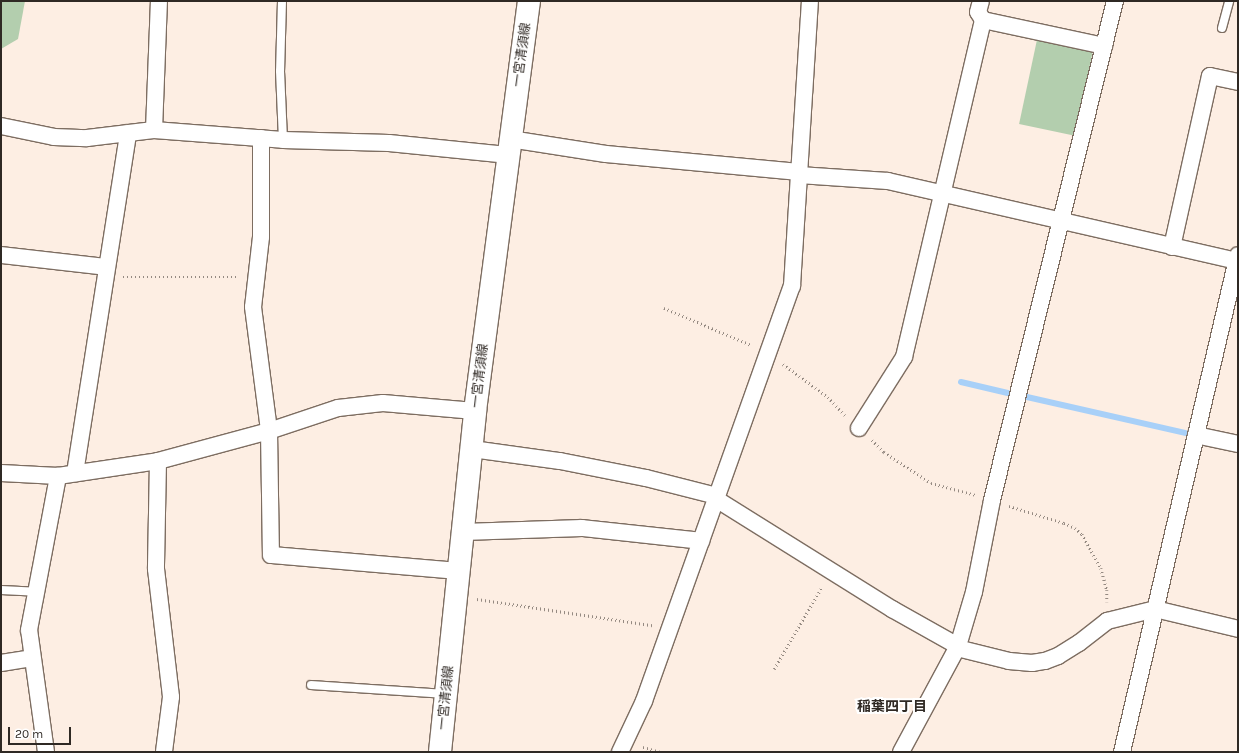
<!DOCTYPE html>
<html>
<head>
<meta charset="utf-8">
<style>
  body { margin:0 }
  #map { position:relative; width:1239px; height:753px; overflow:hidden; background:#fdeee3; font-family:Karla,"Noto Sans JP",sans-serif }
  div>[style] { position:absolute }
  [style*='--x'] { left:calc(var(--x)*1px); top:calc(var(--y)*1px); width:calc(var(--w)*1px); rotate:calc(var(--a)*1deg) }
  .green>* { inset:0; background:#b3ceae; transform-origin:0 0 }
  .stream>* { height:6px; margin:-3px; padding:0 3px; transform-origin:3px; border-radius:3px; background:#a8d0f8 }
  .path>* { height:2.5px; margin-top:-1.25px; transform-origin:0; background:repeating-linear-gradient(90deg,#958a82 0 1px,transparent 0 4px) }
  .roads { filter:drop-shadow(1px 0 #7d6d61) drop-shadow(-1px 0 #7d6d61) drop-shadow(0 1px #7d6d61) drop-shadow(0 -1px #7d6d61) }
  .lane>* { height:8px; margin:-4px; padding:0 4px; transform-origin:4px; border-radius:4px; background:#fff }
  .street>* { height:16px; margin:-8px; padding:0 8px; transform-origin:8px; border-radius:8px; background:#fff }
  .secondary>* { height:22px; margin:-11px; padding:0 11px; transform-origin:11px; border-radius:11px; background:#fff }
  span { translate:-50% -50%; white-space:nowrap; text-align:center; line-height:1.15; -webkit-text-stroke:4px #fff; paint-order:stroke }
  .street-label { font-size:13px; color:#2f2924 }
  .neighbourhood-label { font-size:14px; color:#2f2924; font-weight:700 }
  .frame { position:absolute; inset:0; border:2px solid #2f2924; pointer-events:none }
  .scale { position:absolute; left:8px; top:727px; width:63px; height:18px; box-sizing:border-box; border:2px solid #2f2924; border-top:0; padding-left:5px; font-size:12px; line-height:14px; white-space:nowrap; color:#2f2924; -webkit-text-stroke:3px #fff; paint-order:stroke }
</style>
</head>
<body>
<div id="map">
  <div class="green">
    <i style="clip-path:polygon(1px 1px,25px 1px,18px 39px,1px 49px)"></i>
    <i style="left:1038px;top:35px;width:57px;height:91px;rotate:12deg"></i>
  </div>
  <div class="stream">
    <i style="--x:961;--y:382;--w:48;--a:13.2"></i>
    <i style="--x:1027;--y:397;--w:162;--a:12.8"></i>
  </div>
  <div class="path">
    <i style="--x:123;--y:277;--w:115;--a:0"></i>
    <i style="--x:664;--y:308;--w:95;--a:23"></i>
    <i style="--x:783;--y:364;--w:56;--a:36.3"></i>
    <i style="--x:828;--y:397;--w:25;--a:47"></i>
    <i style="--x:872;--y:440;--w:17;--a:45"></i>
    <i style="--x:884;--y:452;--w:56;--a:33.4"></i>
    <i style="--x:931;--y:483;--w:47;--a:14.9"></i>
    <i style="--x:1009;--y:506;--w:58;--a:17.2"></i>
    <i style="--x:1064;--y:523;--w:12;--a:24"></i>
    <i style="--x:1075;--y:528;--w:9;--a:41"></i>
    <i style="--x:1082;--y:534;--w:39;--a:61"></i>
    <i style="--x:1101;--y:568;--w:23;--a:75"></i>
    <i style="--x:1107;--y:590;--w:12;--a:90"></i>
    <i style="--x:477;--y:599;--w:177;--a:8.5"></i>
    <i style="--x:774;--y:669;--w:95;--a:-59.7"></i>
    <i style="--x:643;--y:747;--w:18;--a:16"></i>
  </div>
  <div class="roads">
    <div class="lane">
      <i style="--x:282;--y:1;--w:70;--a:91.6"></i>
      <i style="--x:280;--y:71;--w:69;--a:87.5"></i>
      <i style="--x:1222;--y:28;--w:28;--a:-75"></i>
      <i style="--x:1;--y:590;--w:35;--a:3"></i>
      <i style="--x:311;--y:685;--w:135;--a:3.8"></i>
    </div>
    <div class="street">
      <i style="--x:983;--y:20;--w:124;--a:12.1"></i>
      <i style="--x:1;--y:126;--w:54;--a:11.7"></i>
      <i style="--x:54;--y:137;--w:33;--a:2"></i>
      <i style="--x:87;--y:138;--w:67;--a:-6.8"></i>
      <i style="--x:154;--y:130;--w:129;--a:4.4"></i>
      <i style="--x:283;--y:140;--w:106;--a:1.6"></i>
      <i style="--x:389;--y:143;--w:120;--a:5.8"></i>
      <i style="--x:154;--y:130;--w:129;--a:-87.8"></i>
      <i style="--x:261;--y:138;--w:99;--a:90"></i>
      <i style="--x:261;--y:237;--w:70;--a:96.5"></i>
      <i style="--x:253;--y:307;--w:125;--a:82.6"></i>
      <i style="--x:269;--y:431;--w:124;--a:89.1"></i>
      <i style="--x:271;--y:555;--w:189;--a:4.9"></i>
      <i style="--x:510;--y:139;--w:97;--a:8.9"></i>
      <i style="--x:606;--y:154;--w:194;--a:5.3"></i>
      <i style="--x:799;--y:175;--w:89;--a:3.9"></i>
      <i style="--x:888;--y:181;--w:359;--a:12.9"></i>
      <i style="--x:1172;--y:247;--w:175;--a:-77.5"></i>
      <i style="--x:1210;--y:76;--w:29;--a:12"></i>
      <i style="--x:1;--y:255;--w:106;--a:6.5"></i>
      <i style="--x:859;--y:428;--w:84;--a:-57.6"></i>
      <i style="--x:904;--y:357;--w:346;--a:-76.8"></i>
      <i style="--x:983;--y:20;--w:9;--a:-122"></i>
      <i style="--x:978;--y:12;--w:11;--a:-75"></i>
      <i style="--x:1196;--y:435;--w:43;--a:12.1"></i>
      <i style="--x:472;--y:449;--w:89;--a:7.8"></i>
      <i style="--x:560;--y:461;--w:88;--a:11.2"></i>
      <i style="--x:646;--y:478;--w:73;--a:14.2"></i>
      <i style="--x:158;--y:461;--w:108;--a:91.1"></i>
      <i style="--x:156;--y:569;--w:129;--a:83.3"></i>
      <i style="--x:171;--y:697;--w:55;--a:97.3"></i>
      <i style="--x:1;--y:473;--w:57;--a:3"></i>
      <i style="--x:58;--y:476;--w:101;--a:-8.5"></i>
      <i style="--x:158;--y:461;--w:115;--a:-15.1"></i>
      <i style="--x:269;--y:431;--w:73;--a:-18.4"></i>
      <i style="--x:338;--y:408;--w:45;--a:-6.3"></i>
      <i style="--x:383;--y:403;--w:92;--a:5"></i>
      <i style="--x:75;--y:473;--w:344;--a:-81.1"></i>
      <i style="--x:716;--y:499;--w:208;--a:32"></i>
      <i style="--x:892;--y:609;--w:76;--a:29.3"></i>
      <i style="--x:463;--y:532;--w:119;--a:-1.9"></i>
      <i style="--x:582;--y:528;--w:120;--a:6.2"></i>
      <i style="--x:957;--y:648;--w:54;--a:14"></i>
      <i style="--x:1009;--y:661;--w:23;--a:5"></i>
      <i style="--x:1032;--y:663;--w:13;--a:-9"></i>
      <i style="--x:1045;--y:661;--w:14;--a:-21"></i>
      <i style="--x:1058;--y:656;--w:25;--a:-32"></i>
      <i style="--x:1079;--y:643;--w:36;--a:-38"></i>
      <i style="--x:1107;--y:621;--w:49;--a:-14"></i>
      <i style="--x:1155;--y:609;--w:85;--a:13.5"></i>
      <i style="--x:1;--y:663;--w:31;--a:-9"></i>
      <i style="--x:46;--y:752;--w:123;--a:-97.9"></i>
      <i style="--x:29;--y:630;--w:157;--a:-79.3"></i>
      <i style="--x:620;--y:752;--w:56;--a:-64.8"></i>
      <i style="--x:644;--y:701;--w:441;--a:-70.4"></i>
      <i style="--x:792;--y:286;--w:286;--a:-86.4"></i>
      <i style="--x:901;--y:752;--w:120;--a:-61.7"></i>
      <i style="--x:958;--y:646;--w:56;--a:-73.5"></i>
      <i style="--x:974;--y:592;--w:94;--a:-78.9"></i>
      <i style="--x:992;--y:500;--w:514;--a:-76.15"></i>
      <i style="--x:1122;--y:752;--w:510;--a:-76.86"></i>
    </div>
    <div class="secondary">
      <i style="--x:440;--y:752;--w:343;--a:-84.1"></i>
      <i style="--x:475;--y:411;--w:414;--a:-82.5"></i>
    </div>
  </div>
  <div class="street-label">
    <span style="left:522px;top:55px;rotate:-82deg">一宮清須線</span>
    <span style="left:480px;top:376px;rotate:-83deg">一宮清須線</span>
    <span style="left:446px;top:698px;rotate:-84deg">一宮清須線</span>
  </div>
  <div class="neighbourhood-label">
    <span style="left:892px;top:707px">稲葉四丁目</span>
  </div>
  <div class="frame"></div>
  <div class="scale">20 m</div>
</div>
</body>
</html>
